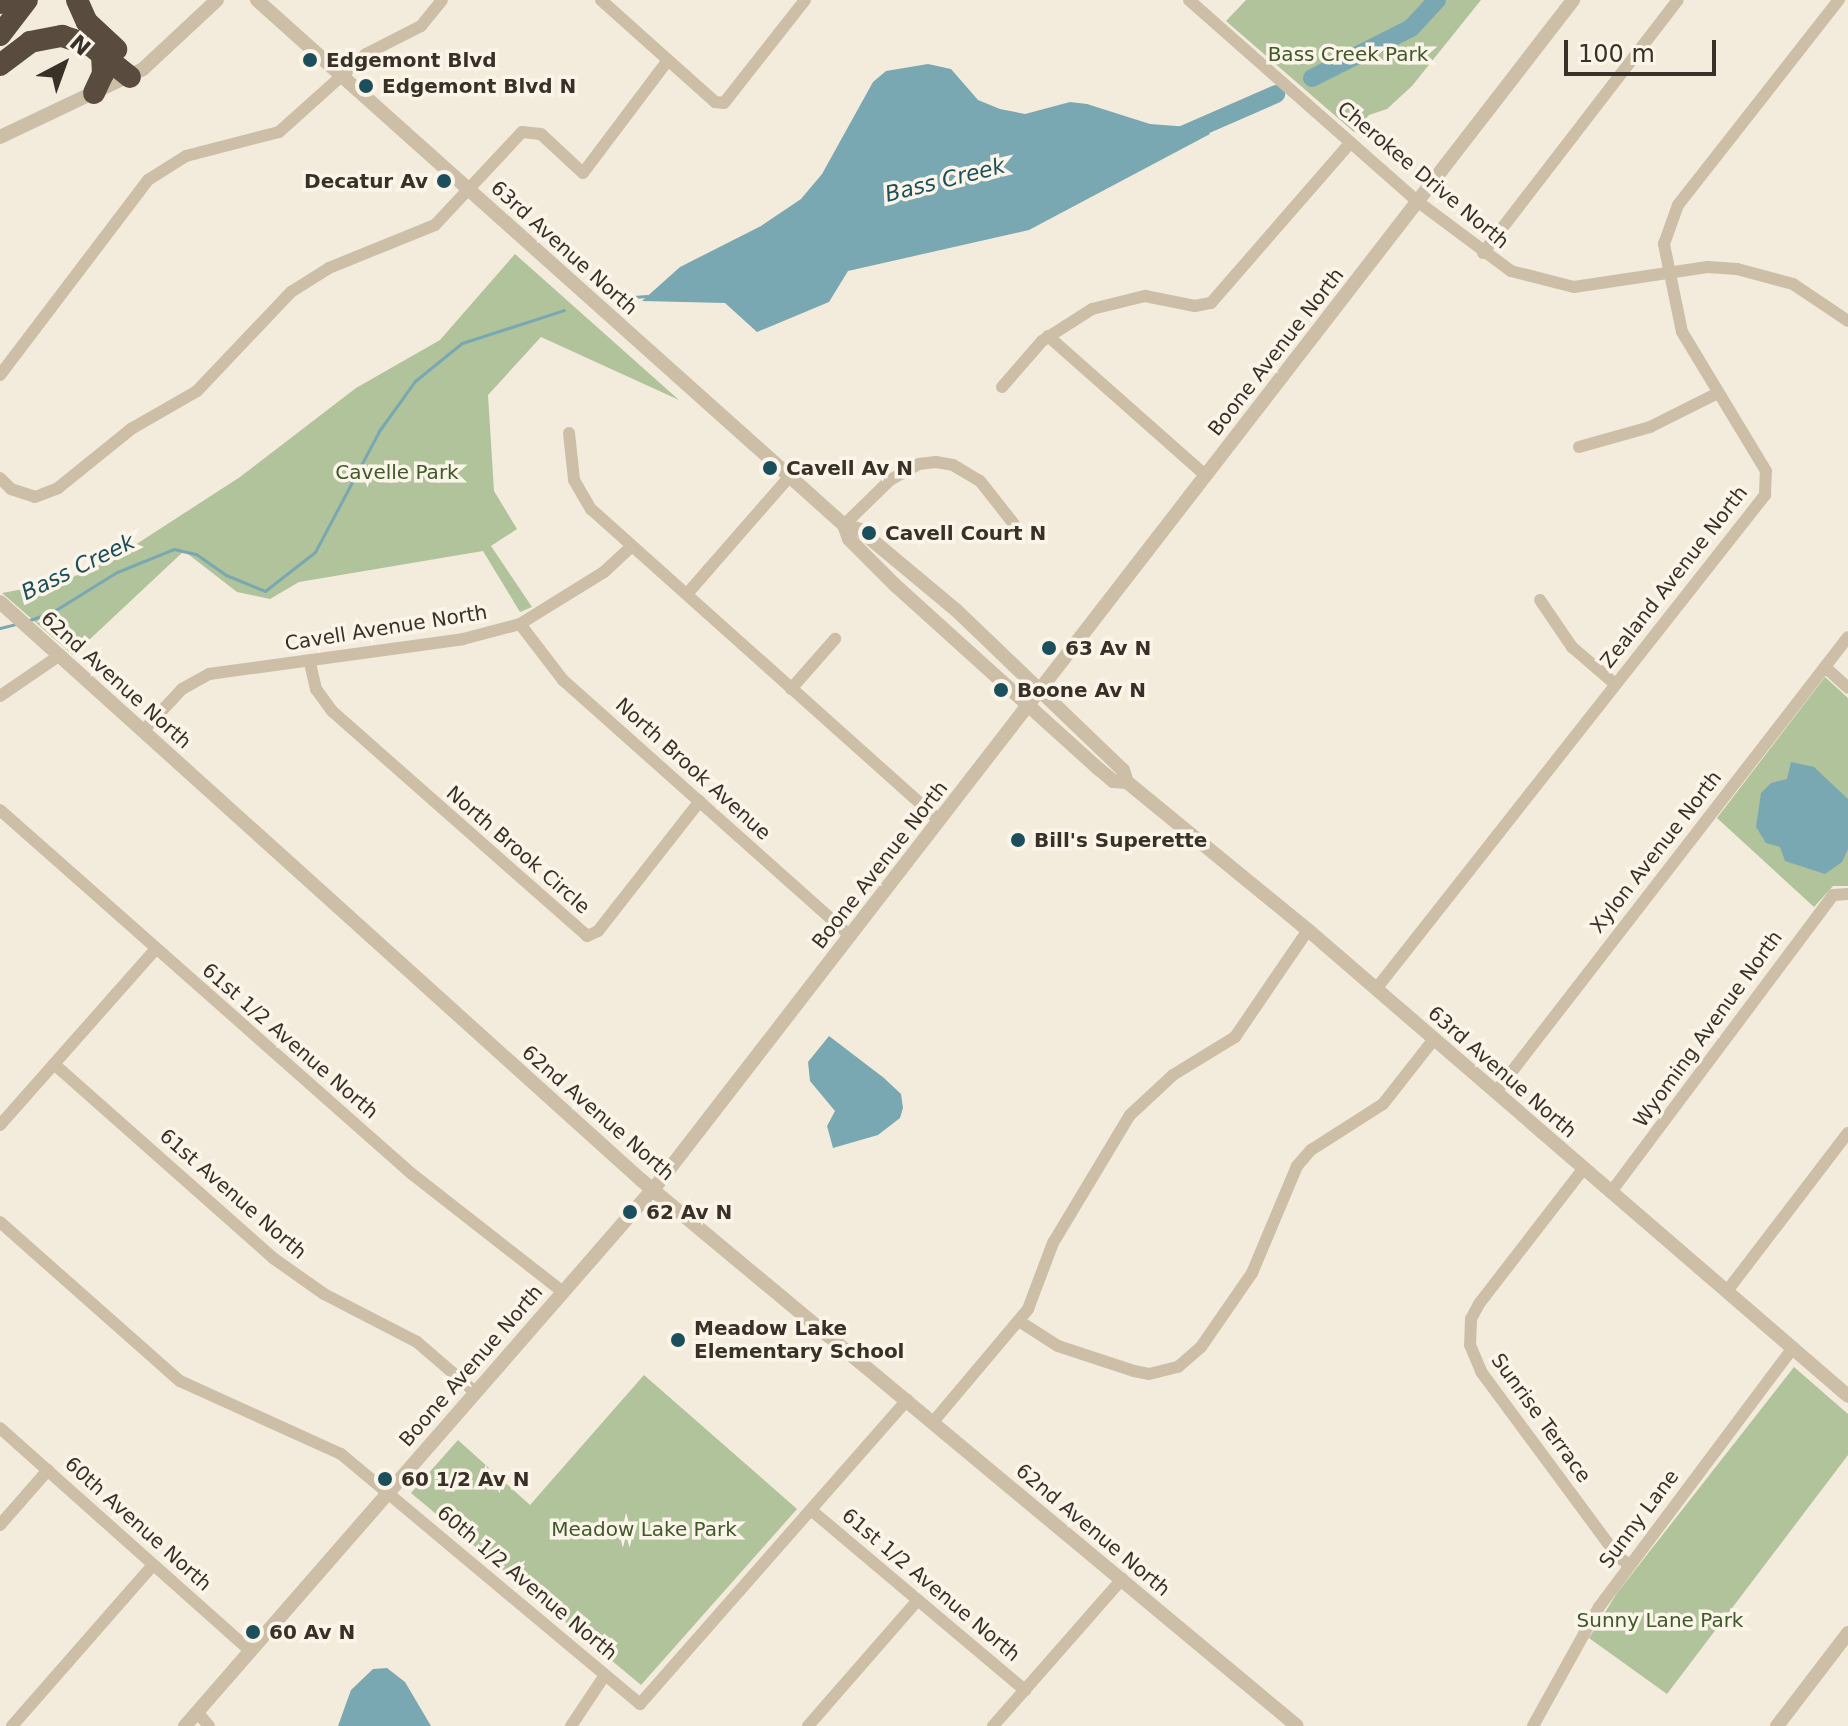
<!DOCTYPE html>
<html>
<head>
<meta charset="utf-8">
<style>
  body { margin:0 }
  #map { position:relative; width:1848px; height:1726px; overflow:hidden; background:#f3ecdc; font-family:"DejaVu Sans",sans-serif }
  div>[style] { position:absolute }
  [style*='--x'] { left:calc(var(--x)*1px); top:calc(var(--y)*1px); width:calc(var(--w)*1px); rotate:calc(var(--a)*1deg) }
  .green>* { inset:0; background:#b0c39b }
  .water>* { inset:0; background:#7aa8b2 }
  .stream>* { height:3px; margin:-1.5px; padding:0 1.5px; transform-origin:1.5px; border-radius:1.5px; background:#7aa8b2 }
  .river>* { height:18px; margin:-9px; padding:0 9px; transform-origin:9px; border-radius:9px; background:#7aa8b2 }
  .minor>* { height:12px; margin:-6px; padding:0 6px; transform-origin:6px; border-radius:6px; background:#ccbea7 }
  .tertiary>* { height:14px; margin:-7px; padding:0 7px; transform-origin:7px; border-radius:7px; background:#ccbea7 }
  .motorway>* { height:22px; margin:-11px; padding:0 11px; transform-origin:11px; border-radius:11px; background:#5a4b3f }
  .dots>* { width:22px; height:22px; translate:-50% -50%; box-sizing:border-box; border:4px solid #fbf5e9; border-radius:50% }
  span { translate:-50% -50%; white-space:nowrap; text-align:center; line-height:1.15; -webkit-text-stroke:7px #fbf5e9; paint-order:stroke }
  .park-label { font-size:20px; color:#41582b }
  .poi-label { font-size:20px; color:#393028; font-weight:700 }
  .left { translate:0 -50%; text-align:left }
  .right { translate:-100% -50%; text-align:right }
  .street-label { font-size:20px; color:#393028 }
  .water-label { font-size:22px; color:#1b4f5c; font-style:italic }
  .north { position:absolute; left:24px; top:24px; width:80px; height:80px; -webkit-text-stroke:6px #fbf5e9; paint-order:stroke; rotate:41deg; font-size:22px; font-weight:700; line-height:32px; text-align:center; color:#393028 }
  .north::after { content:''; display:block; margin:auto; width:28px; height:36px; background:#393028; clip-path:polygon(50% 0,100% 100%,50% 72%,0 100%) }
  .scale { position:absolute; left:1564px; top:40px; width:152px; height:36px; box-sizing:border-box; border:4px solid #393028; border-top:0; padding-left:10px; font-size:24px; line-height:28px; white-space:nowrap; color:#393028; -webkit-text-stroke:6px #fbf5e9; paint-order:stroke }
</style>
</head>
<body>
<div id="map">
  <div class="green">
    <i style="clip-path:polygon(1246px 0,1481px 0,1412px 86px,1387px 109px,1369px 115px,1354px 132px,1226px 21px)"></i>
    <i style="clip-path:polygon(515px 254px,679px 400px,541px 337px,488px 395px,494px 491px,517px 529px,491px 546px,532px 607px,520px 612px,483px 551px,299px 582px,270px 599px,237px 592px,184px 551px,73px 655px,2px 593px,62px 582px,115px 558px,240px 477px,356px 388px,440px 340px)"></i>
    <i style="clip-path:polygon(1825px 677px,1848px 698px,1848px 886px,1833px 886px,1814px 907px,1717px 818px)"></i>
    <i style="clip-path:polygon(1794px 1367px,1848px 1414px,1848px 1455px,1667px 1694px,1589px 1638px,1617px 1593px)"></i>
    <i style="clip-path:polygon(644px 1375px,797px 1509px,641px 1685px,411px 1493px,458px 1440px,530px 1505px)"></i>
  </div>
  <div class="water">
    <i style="clip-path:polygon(928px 64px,951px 69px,978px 100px,1000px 109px,1025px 114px,1070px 102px,1087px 104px,1150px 124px,1203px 128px,1210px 134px,1029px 230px,848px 271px,829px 302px,757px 332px,725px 303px,642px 301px,680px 267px,761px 226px,801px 199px,822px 174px,873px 82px,886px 71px)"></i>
    <i style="clip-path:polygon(1791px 762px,1814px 767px,1848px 799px,1848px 849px,1842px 862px,1825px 874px,1785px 861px,1780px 847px,1766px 843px,1756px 827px,1761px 793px,1771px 783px,1787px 779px)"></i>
    <i style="clip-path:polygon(829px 1036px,884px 1078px,901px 1094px,903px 1108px,900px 1118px,878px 1135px,833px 1148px,827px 1126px,835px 1111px,810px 1081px,808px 1062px)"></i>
    <i style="clip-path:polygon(387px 1668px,405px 1682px,431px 1726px,338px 1726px,351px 1690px,373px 1669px)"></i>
  </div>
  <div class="stream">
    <i style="--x:620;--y:298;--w:27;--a:-4"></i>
    <i style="--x:27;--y:621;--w:29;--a:-20"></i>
    <i style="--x:54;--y:611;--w:74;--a:-31.8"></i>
    <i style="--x:117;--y:572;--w:61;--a:-22"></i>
    <i style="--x:174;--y:549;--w:23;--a:13"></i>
    <i style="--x:196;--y:554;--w:37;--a:35"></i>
    <i style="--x:226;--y:575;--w:42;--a:22.3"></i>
    <i style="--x:265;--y:591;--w:63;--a:-38"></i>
    <i style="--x:315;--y:552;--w:137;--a:-62.1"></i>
    <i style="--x:379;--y:431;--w:62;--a:-54.2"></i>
    <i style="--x:415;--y:381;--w:60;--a:-39"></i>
    <i style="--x:462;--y:343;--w:107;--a:-17.9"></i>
    <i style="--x:0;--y:628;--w:16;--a:-14"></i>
  </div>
  <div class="river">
    <i style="--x:1312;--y:78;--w:111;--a:-26.8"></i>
    <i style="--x:1411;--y:28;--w:38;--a:-47"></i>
    <i style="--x:1180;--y:136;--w:105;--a:-23.6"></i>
  </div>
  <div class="minor">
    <i style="--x:601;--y:0;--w:153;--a:41.8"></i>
    <i style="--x:715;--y:102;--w:9;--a:6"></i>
    <i style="--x:724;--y:103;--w:131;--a:-51.8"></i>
    <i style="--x:1189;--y:0;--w:304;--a:41.4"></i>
    <i style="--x:1417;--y:201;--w:117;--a:36.7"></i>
    <i style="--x:1511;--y:271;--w:65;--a:14.3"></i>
    <i style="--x:1574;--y:287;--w:135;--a:-8.5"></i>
    <i style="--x:1708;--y:267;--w:29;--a:4"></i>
    <i style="--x:1737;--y:269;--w:58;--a:15"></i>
    <i style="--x:1793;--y:284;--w:66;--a:33.9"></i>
    <i style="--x:1483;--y:253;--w:319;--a:-52.4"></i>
    <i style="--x:1048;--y:336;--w:211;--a:41.5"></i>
    <i style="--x:0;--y:375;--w:245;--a:-52.8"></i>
    <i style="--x:148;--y:180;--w:45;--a:-32.3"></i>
    <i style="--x:186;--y:156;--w:96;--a:-14.5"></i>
    <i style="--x:279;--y:132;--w:117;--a:-41.9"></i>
    <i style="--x:366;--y:54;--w:62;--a:-27"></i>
    <i style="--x:421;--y:26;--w:33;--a:-51"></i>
    <i style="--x:1002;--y:387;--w:61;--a:-49"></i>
    <i style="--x:1042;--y:341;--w:59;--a:-32.6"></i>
    <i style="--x:1092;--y:309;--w:55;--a:-13.8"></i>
    <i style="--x:1145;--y:296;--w:51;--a:11.3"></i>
    <i style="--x:1195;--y:306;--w:16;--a:-11"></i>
    <i style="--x:1211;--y:303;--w:212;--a:-49"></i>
    <i style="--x:569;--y:433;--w:47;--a:83.9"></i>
    <i style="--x:574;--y:480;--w:34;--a:60"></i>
    <i style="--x:591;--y:509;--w:467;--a:41.8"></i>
    <i style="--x:1579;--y:447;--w:74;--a:-15.7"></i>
    <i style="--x:1650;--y:427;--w:74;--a:-26.6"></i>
    <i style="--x:0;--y:478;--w:16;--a:45"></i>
    <i style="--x:11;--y:489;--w:25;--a:18"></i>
    <i style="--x:35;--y:497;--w:25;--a:-21"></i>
    <i style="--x:58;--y:488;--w:94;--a:-38.9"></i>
    <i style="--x:131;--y:429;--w:76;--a:-29.9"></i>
    <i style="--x:197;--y:391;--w:137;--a:-46.5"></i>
    <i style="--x:291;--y:292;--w:45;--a:-32.3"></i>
    <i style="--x:329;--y:268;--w:114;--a:-22.1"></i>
    <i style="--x:435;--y:225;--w:127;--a:-46.9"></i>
    <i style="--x:522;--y:132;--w:19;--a:6"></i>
    <i style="--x:541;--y:134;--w:57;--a:42.9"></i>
    <i style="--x:583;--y:173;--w:141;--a:-53"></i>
    <i style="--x:844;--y:525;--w:64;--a:-44.4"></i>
    <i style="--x:890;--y:480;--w:33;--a:-29"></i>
    <i style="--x:919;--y:464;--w:17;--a:-7"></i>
    <i style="--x:936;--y:462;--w:17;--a:10"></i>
    <i style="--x:953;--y:465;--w:31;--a:31"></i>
    <i style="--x:980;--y:481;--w:55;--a:51.7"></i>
    <i style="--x:687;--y:594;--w:157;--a:-48.9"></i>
    <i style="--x:1540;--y:600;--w:57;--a:55.8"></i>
    <i style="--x:1572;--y:647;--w:57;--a:40.7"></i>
    <i style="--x:520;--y:624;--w:71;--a:52.5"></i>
    <i style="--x:563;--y:680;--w:385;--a:41.7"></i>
    <i style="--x:310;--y:663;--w:27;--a:77"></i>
    <i style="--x:316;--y:689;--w:27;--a:54"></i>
    <i style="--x:332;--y:711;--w:340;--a:41.4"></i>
    <i style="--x:587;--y:936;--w:12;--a:-24"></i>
    <i style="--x:598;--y:931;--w:165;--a:-51.9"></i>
    <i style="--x:1825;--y:667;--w:31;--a:42"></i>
    <i style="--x:791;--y:689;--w:67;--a:-48.7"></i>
    <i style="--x:0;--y:696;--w:73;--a:-34.3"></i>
    <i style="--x:143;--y:731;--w:57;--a:-47.1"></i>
    <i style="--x:182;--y:689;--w:31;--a:-29"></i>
    <i style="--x:209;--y:674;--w:256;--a:-7.8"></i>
    <i style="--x:463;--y:639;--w:59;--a:-14.7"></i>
    <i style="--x:520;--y:624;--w:99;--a:-31.8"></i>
    <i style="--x:604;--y:572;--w:38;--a:-43"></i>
    <i style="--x:0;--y:810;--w:550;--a:41.46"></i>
    <i style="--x:412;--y:1174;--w:192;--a:38"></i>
    <i style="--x:1376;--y:989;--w:629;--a:-51.78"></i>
    <i style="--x:1765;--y:495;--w:24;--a:-88"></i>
    <i style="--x:1766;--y:471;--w:162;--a:-121.1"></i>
    <i style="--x:1682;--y:332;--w:90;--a:-101.6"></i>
    <i style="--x:1664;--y:244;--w:41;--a:-70.3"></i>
    <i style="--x:1678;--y:205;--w:261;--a:-51.9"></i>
    <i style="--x:54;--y:1064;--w:293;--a:41.5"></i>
    <i style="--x:273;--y:1258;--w:62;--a:35.2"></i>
    <i style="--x:324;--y:1294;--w:105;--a:27.3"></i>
    <i style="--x:417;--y:1342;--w:77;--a:40.8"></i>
    <i style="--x:1496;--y:1092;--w:575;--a:-52.27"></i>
    <i style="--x:0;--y:1125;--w:234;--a:-48.5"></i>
    <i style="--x:1584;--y:1168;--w:172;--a:127.7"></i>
    <i style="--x:1479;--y:1304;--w:17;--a:118"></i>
    <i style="--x:1471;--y:1319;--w:26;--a:92"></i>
    <i style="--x:1470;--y:1345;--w:30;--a:67"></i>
    <i style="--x:1482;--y:1373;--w:229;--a:53.5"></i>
    <i style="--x:1618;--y:1557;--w:14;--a:34"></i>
    <i style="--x:1611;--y:1192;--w:371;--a:-53.2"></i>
    <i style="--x:1833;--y:895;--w:15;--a:-4"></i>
    <i style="--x:0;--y:1222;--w:240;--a:41.5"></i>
    <i style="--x:180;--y:1381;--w:177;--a:24.4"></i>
    <i style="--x:341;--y:1454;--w:390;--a:39.9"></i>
    <i style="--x:640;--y:1704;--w:405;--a:-48.7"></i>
    <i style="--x:1727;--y:1291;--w:199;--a:-52.6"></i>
    <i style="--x:1019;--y:1321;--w:46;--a:32.7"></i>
    <i style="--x:1058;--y:1346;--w:80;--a:18.2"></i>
    <i style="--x:1134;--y:1371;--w:15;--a:11"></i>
    <i style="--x:1149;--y:1374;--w:30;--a:-14"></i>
    <i style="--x:1178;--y:1367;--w:30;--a:-41"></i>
    <i style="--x:1201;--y:1347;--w:90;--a:-55.4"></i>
    <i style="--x:1252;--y:1273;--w:116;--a:-67.2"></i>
    <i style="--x:1297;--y:1166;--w:21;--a:-49"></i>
    <i style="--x:1311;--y:1150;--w:85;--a:-32.6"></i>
    <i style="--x:1383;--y:1104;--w:83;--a:-51.9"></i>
    <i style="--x:933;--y:1422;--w:148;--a:-49.9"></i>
    <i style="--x:1028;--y:1309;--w:71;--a:-69.3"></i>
    <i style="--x:1053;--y:1243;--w:149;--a:-59"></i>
    <i style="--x:1130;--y:1115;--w:59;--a:-42.9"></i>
    <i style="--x:1173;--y:1075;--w:73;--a:-31.5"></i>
    <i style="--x:1235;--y:1037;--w:130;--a:-55.7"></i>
    <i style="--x:0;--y:1428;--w:335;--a:41.7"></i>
    <i style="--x:811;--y:1510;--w:280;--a:40.1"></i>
    <i style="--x:0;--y:1525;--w:73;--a:-48.9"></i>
    <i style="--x:197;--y:1712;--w:18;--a:49"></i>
    <i style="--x:12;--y:1726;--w:214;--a:-48.8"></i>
    <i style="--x:571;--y:1726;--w:61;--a:-56.3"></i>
    <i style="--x:808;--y:1726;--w:167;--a:-48.9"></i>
    <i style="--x:993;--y:1726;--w:196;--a:-48.7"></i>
    <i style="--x:1533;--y:1726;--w:136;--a:-61"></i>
    <i style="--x:1599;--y:1607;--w:324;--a:-53.2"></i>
  </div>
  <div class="tertiary">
    <i style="--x:257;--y:0;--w:788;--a:41.81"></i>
    <i style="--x:844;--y:525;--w:17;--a:17"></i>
    <i style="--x:860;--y:530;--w:125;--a:39.8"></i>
    <i style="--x:956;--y:610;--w:231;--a:43.8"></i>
    <i style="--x:1123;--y:770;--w:13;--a:72"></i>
    <i style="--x:1127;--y:782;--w:234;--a:39.3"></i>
    <i style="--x:1308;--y:930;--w:713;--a:40.79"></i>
    <i style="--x:0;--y:137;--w:158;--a:-25.4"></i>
    <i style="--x:143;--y:69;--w:101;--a:-43"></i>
    <i style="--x:844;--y:525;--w:15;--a:70"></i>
    <i style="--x:849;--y:539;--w:65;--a:45"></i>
    <i style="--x:895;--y:585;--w:276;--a:42.1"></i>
    <i style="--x:1100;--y:770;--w:17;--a:40"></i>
    <i style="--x:1113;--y:781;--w:14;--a:4"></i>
    <i style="--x:0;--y:602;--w:863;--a:42.04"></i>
    <i style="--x:641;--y:1180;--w:853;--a:39.77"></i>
    <i style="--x:185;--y:1726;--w:723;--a:-48.93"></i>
    <i style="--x:660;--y:1181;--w:1493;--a:-52.29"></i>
    <i style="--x:1777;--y:1726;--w:117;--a:-52.6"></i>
  </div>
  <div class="motorway">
    <i style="--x:77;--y:0;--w:24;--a:66"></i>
    <i style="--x:87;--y:22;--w:40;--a:43"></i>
    <i style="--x:0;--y:3;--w:4;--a:-45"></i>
    <i style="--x:0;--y:35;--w:44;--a:-52.4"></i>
    <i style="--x:0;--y:65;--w:38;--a:-37"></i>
    <i style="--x:30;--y:42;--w:33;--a:-11"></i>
    <i style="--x:62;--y:36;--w:29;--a:18"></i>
    <i style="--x:90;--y:45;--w:51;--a:38.7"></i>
    <i style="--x:94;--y:93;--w:21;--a:-65"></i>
    <i style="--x:103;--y:74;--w:20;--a:-93"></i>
  </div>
  <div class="dots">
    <i style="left:310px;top:60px;background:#1b4f5c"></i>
    <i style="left:366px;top:86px;background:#1b4f5c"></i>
    <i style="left:444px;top:181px;background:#1b4f5c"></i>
    <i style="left:770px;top:468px;background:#1b4f5c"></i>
    <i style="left:869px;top:533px;background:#1b4f5c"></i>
    <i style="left:1049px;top:648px;background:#1b4f5c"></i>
    <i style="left:1001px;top:690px;background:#1b4f5c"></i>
    <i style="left:1018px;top:840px;background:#1b4f5c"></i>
    <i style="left:630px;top:1212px;background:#1b4f5c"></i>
    <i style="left:678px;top:1340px;background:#1b4f5c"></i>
    <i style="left:385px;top:1479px;background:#1b4f5c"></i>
    <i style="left:253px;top:1632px;background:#1b4f5c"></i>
  </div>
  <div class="park-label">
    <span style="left:1348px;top:54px">Bass Creek Park</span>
    <span style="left:397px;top:472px">Cavelle Park</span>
    <span style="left:644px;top:1529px">Meadow Lake Park</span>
    <span style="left:1660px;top:1620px">Sunny Lane Park</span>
  </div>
  <div class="poi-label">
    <span class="left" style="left:326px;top:60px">Edgemont Blvd</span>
    <span class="left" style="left:382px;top:86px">Edgemont Blvd N</span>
    <span class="right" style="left:428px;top:181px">Decatur Av</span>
    <span class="left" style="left:786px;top:468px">Cavell Av N</span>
    <span class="left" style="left:885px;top:533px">Cavell Court N</span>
    <span class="left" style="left:1065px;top:648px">63 Av N</span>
    <span class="left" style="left:1017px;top:690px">Boone Av N</span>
    <span class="left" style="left:1034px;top:840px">Bill's Superette</span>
    <span class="left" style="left:646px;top:1212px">62 Av N</span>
    <span class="left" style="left:694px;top:1340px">Meadow Lake<br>Elementary School</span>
    <span class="left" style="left:401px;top:1479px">60 1/2 Av N</span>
    <span class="left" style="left:269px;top:1632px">60 Av N</span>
  </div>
  <div class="street-label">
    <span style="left:1423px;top:175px;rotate:40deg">Cherokee Drive North</span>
    <span style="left:564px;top:248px;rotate:42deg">63rd Avenue North</span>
    <span style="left:1276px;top:352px;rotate:-52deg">Boone Avenue North</span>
    <span style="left:1674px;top:577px;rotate:-52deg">Zealand Avenue North</span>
    <span style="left:386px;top:628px;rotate:-9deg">Cavell Avenue North</span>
    <span style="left:116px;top:680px;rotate:42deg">62nd Avenue North</span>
    <span style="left:693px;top:769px;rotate:42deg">North Brook Avenue</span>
    <span style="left:518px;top:850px;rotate:41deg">North Brook Circle</span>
    <span style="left:1656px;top:852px;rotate:-52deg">Xylon Avenue North</span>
    <span style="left:880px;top:865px;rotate:-52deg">Boone Avenue North</span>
    <span style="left:1708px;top:1029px;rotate:-54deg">Wyoming Avenue North</span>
    <span style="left:290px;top:1041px;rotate:41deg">61st 1/2 Avenue North</span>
    <span style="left:1502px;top:1072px;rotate:41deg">63rd Avenue North</span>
    <span style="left:598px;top:1113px;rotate:41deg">62nd Avenue North</span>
    <span style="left:233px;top:1194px;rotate:41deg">61st Avenue North</span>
    <span style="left:471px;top:1366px;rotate:-49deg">Boone Avenue North</span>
    <span style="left:1541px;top:1418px;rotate:54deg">Sunrise Terrace</span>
    <span style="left:1639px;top:1519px;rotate:-53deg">Sunny Lane</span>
    <span style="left:138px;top:1524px;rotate:42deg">60th Avenue North</span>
    <span style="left:1093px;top:1530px;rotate:40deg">62nd Avenue North</span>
    <span style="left:527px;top:1583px;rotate:40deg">60th 1/2 Avenue North</span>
    <span style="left:931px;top:1585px;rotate:40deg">61st 1/2 Avenue North</span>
  </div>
  <div class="water-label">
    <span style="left:945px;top:180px;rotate:-14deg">Bass Creek</span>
    <span style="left:78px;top:567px;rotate:-26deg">Bass Creek</span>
  </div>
  <div class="north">N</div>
  <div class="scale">100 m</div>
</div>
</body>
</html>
